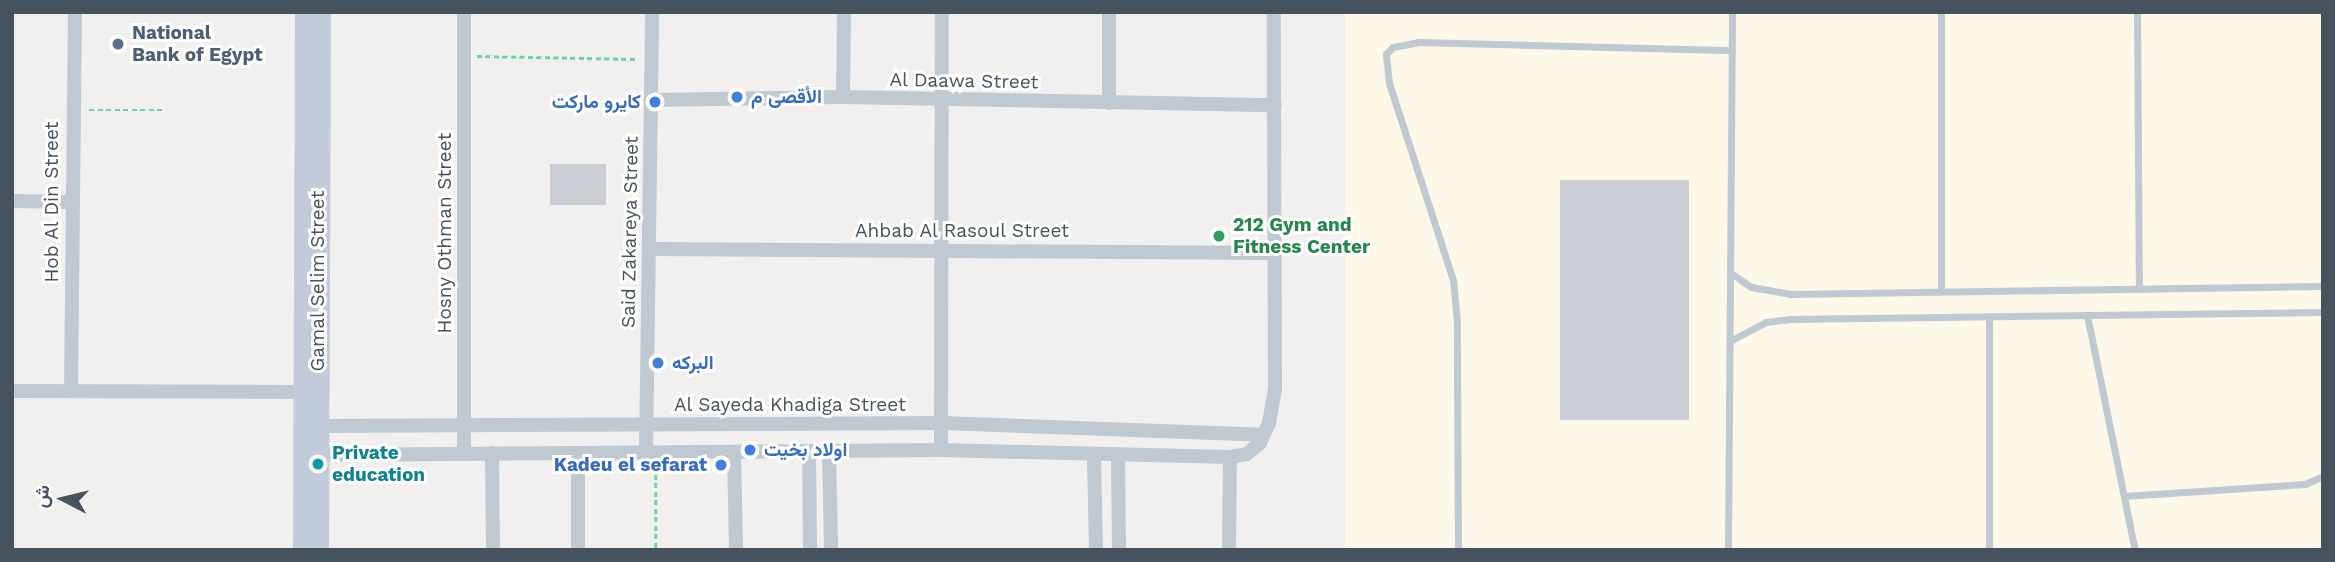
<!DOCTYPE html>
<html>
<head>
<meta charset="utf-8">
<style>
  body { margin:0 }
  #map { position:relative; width:2335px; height:562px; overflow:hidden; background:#f2efef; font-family:"Work Sans",Vazirmatn,sans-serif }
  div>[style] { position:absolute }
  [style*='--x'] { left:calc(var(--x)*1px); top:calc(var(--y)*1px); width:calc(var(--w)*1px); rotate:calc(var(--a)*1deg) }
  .commercial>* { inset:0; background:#fdf8e8; transform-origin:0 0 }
  .building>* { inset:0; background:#cbced4; transform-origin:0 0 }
  .path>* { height:2.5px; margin-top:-1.25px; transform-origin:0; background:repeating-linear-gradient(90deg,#71d2a7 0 5px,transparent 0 8.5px) }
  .service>* { height:7px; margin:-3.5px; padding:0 3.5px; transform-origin:3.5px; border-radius:3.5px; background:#bfc9d2 }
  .minor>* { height:14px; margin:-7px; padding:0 7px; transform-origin:7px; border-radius:7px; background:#bfc9d2 }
  .secondary>* { height:19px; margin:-9.5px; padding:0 9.5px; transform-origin:9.5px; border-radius:9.5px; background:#c1cbd9 }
  .dots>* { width:19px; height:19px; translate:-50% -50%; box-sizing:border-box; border:4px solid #fff; border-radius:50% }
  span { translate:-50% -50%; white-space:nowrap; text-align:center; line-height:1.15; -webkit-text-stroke:6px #fff; paint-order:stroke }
  .service-label { font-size:19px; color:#4e5e75; font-weight:700 }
  .left { translate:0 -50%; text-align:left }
  .street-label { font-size:19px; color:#46525e }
  .shop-label { font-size:19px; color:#366cbe; font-weight:700 }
  .right { translate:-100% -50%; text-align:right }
  .leisure-label { font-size:19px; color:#27864d; font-weight:700 }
  .culture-label { font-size:19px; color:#0d838f; font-weight:700 }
  .frame { position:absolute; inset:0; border:14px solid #46525e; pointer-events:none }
  .north { position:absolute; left:28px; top:464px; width:70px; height:70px; -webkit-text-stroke:5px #fff; paint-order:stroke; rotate:277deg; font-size:19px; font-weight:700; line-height:28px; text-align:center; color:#46525e }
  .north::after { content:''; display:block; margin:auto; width:24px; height:32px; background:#46525e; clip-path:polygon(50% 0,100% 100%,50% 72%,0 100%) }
</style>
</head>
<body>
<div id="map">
  <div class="commercial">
    <i style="left:1345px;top:12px;width:978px;height:538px"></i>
  </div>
  <div class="building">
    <i style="left:550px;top:164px;width:56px;height:41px"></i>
    <i style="left:1560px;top:180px;width:129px;height:240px"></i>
  </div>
  <div class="path">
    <i style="--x:477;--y:56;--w:158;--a:1.1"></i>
    <i style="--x:89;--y:110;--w:73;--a:0"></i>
    <i style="--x:656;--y:466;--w:84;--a:90"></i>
  </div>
  <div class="service">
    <i style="--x:2137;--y:12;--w:277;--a:89.6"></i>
    <i style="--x:1731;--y:273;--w:24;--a:35"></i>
    <i style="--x:1751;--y:287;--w:40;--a:10"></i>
    <i style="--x:1790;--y:294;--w:533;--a:-0.86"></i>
    <i style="--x:1941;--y:291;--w:279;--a:-90"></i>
    <i style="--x:2087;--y:315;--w:240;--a:78.5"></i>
    <i style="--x:1989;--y:317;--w:233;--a:90"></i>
    <i style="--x:1730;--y:341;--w:41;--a:-27.8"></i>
    <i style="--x:1766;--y:322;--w:23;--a:-7"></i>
    <i style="--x:1789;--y:319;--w:534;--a:-0.75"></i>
    <i style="--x:2124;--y:496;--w:181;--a:-3.8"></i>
    <i style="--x:2305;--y:484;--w:20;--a:-24"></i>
    <i style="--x:1458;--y:550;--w:228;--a:-90.3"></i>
    <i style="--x:1457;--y:322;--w:42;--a:-95.4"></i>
    <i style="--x:1453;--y:280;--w:207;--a:-108"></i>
    <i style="--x:1389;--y:83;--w:29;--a:-96"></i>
    <i style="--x:1386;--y:54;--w:10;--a:-45"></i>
    <i style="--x:1393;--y:47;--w:25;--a:-11"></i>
    <i style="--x:1418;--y:42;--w:314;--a:1.5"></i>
    <i style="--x:1728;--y:550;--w:538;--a:-89.57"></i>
  </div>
  <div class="minor">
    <i style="--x:1109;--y:12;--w:91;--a:90"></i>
    <i style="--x:843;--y:97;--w:85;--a:-89.3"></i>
    <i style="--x:652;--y:100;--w:191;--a:-0.9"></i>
    <i style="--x:843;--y:97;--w:432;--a:1.1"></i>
    <i style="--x:12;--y:201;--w:60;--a:1"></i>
    <i style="--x:650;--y:249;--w:623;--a:0.37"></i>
    <i style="--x:12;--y:391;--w:289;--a:0.2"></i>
    <i style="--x:71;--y:391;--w:379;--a:-89.4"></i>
    <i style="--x:317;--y:426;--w:626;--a:-0.27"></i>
    <i style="--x:943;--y:423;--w:320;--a:2.1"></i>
    <i style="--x:941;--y:450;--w:438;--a:-89.9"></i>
    <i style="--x:809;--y:451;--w:99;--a:89.4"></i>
    <i style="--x:829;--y:451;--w:99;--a:88.8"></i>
    <i style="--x:646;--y:452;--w:440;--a:-89.2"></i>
    <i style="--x:734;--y:452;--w:98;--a:88.8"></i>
    <i style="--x:492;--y:453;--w:97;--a:89.4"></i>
    <i style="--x:578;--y:453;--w:97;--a:90"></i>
    <i style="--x:464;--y:454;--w:442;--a:-90"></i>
    <i style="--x:318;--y:455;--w:623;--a:-0.46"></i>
    <i style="--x:941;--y:450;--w:289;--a:1.4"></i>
    <i style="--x:1094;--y:455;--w:95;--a:88.8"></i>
    <i style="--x:1118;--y:455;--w:95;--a:89.4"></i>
    <i style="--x:1229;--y:550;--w:93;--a:-89.4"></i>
    <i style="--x:1230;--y:457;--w:17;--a:-10"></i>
    <i style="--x:1247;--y:454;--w:17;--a:-40"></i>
    <i style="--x:1260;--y:443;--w:22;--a:-66"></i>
    <i style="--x:1269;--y:423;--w:34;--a:-80"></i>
    <i style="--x:1275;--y:390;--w:378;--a:-90.2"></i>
  </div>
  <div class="secondary">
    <i style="--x:302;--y:550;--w:538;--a:-89.79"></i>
    <i style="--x:319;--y:550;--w:538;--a:-89.79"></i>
  </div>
  <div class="dots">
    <i style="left:118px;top:44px;background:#5c6f8a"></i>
    <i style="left:737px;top:97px;background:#3f7fe0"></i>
    <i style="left:655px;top:102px;background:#3f7fe0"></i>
    <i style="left:1219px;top:236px;background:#2e9e5b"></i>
    <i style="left:658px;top:363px;background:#3f7fe0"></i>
    <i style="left:750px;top:450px;background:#3f7fe0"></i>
    <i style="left:318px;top:464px;background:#0f9aa8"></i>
    <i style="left:721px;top:465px;background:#3f7fe0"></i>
  </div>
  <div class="service-label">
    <span class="left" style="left:132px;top:44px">National<br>Bank of Egypt</span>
  </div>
  <div class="street-label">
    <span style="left:964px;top:81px;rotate:1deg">Al Daawa Street</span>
    <span style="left:52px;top:202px;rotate:-90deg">Hob Al Din Street</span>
    <span style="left:962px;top:231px">Ahbab Al Rasoul Street</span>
    <span style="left:630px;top:232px;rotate:-89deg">Said Zakareya Street</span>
    <span style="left:445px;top:233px;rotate:-90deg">Hosny Othman Street</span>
    <span style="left:318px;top:281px;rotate:-90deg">Gamal Selim Street</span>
    <span style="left:790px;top:405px">Al Sayeda Khadiga Street</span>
  </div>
  <div class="shop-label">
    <span class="left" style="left:751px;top:97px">الأقصى م</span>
    <span class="right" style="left:641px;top:102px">كايرو ماركت</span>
    <span class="left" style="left:672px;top:363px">البركه</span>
    <span class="left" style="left:764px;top:450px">اولاد بخيت</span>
    <span class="right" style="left:707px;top:465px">Kadeu el sefarat</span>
  </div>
  <div class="leisure-label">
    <span class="left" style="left:1233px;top:236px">212 Gym and<br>Fitness Center</span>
  </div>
  <div class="culture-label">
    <span class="left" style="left:332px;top:464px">Private<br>education</span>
  </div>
  <div class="frame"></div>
  <div class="north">ش</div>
</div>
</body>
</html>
